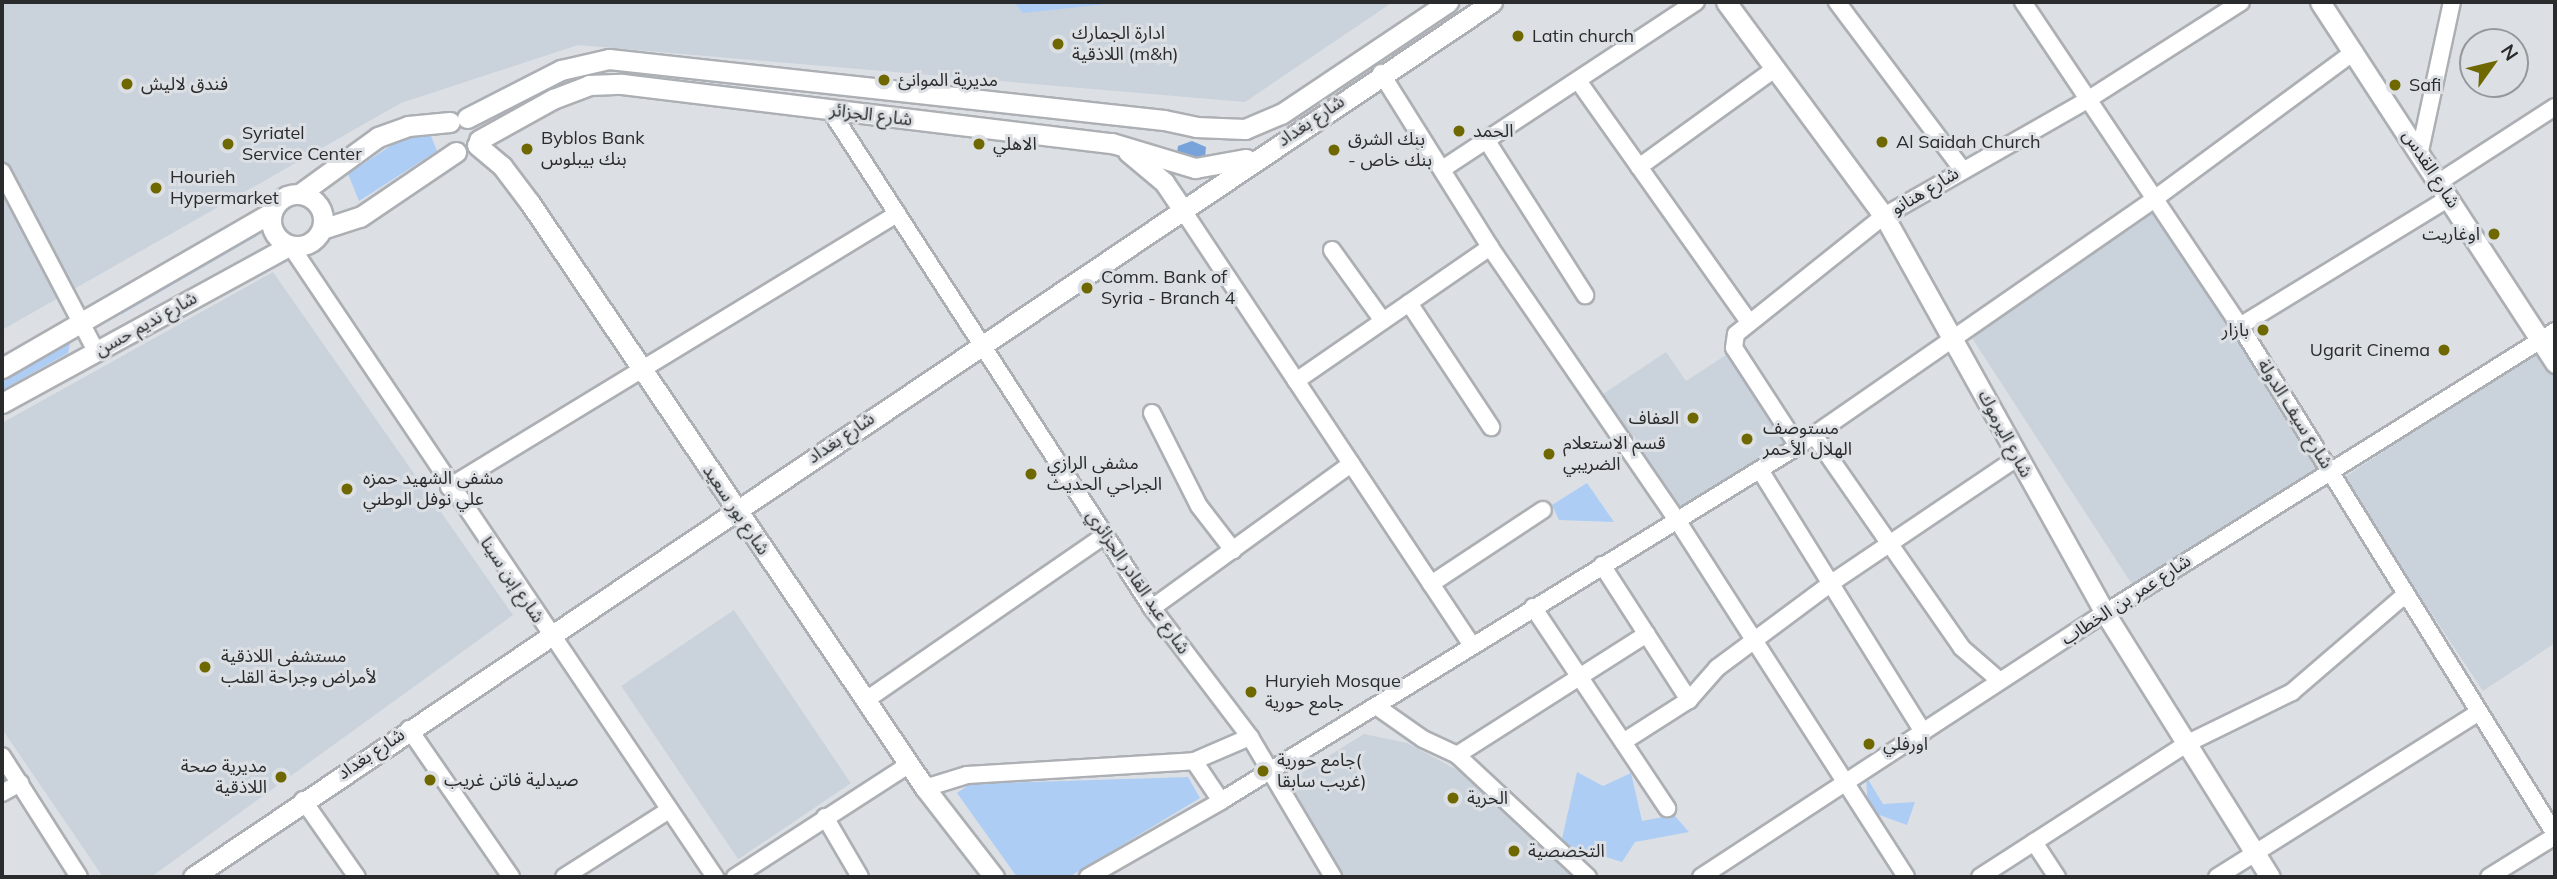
<!DOCTYPE html>
<html>
<head>
<meta charset="utf-8">
<style>
  body { margin:0 }
  #map { position:relative; width:2557px; height:879px; overflow:hidden; background:#dce0e4; font-family:Mulish,"Noto Sans Arabic",sans-serif }
  div>[style] { position:absolute }
  [style*='--x'] { left:calc(var(--x)*1px); top:calc(var(--y)*1px); width:calc(var(--w)*1px); rotate:calc(var(--a)*1deg) }
  .built>* { inset:0; background:#cad2dc; transform-origin:0 0 }
  .green>* { inset:0; background:#adcdf5 }
  .water>* { inset:0; background:#77a3da }
  .roads { filter:drop-shadow(2px 0 #acafb3) drop-shadow(-2px 0 #acafb3) drop-shadow(0 2px #acafb3) drop-shadow(0 -2px #acafb3) }
  .minor>* { height:16px; margin:-8px; padding:0 8px; transform-origin:8px; border-radius:8px; background:#fff }
  .major>* { height:19px; margin:-9.5px; padding:0 9.5px; transform-origin:9.5px; border-radius:9.5px; background:#fff }
  .major>.ring { margin:-9.5px; padding:0; box-sizing:content-box; background:none; border:19px solid #fff; border-radius:50% }
  .dots>* { width:19px; height:19px; translate:-50% -50%; box-sizing:border-box; border:4px solid #dce0e4; border-radius:50% }
  span { translate:-50% -50%; white-space:nowrap; text-align:center; line-height:1.15; -webkit-text-stroke:6px #dce0e4; paint-order:stroke }
  .poi-label { font-size:18px; color:#292b2c }
  .left { translate:0 -50%; text-align:left }
  .right { translate:-100% -50%; text-align:right }
  .street-label { font-size:18px; color:#292b2c }
  .frame { position:absolute; inset:0; border:4px solid #292b2c; pointer-events:none }
  .north { position:absolute; left:2459px; top:28px; width:70px; height:70px; box-sizing:border-box; background:#dce0e4; border:2px solid #94989a; border-radius:50%; rotate:56deg; font-size:19px; font-weight:700; line-height:28px; text-align:center; color:#292b2c }
  .north::after { content:''; display:block; margin:auto; width:24px; height:32px; background:#6f6700; clip-path:polygon(50% 0,100% 100%,50% 72%,0 100%) }
</style>
</head>
<body>
<div id="map">
  <div class="built">
    <i style="clip-path:polygon(2px 2px,1393px 2px,1245px 102px,578px 45px,401px 103px,2px 330px)"></i>
    <i style="left:2158px;top:204px;width:317px;height:229px;rotate:57deg"></i>
    <i style="clip-path:polygon(273px 272px,513px 615px,151px 877px,103px 877px,2px 729px,2px 423px)"></i>
    <i style="clip-path:polygon(2555px 338px,2555px 643px,2483px 691px,2342px 479px)"></i>
    <i style="clip-path:polygon(1666px 352px,1686px 381px,1729px 353px,1787px 441px,1677px 513px,1600px 396px)"></i>
    <i style="left:734px;top:610px;width:209px;height:136px;rotate:56deg"></i>
    <i style="clip-path:polygon(1364px 734px,1407px 743px,1459px 771px,1573px 877px,1345px 877px,1293px 796px,1298px 775px)"></i>
  </div>
  <div class="green">
    <i style="clip-path:polygon(1014px 2px,1125px 2px,1023px 13px)"></i>
    <i style="clip-path:polygon(428px 128px,437px 151px,359px 201px,348px 174px,404px 137px)"></i>
    <i style="clip-path:polygon(254px 228px,257px 236px,122px 314px,117px 309px)"></i>
    <i style="clip-path:polygon(63px 344px,70px 344px,68px 353px,2px 390px,2px 378px)"></i>
    <i style="clip-path:polygon(1587px 483px,1614px 522px,1559px 520px,1552px 505px)"></i>
    <i style="clip-path:polygon(1577px 772px,1603px 786px,1631px 773px,1642px 821px,1674px 815px,1689px 832px,1635px 842px,1622px 862px,1561px 843px)"></i>
    <i style="clip-path:polygon(1866px 776px,1883px 804px,1915px 802px,1907px 825px,1868px 811px)"></i>
    <i style="clip-path:polygon(1188px 777px,1200px 798px,1069px 877px,1017px 877px,957px 793px,970px 784px)"></i>
  </div>
  <div class="water">
    <i style="clip-path:polygon(1192px 141px,1206px 147px,1205px 158px,1177px 153px,1178px 146px)"></i>
  </div>
  <div class="roads">
    <div class="minor">
      <i style="--x:1837;--y:2;--w:209;--a:53.2"></i>
      <i style="--x:2023;--y:2;--w:390;--a:56.2"></i>
      <i style="--x:2240;--y:326;--w:598;--a:58.2"></i>
      <i style="--x:1381;--y:73;--w:205;--a:57.9"></i>
      <i style="--x:1490;--y:247;--w:331;--a:55.6"></i>
      <i style="--x:1677;--y:520;--w:424;--a:57.3"></i>
      <i style="--x:1579;--y:82;--w:294;--a:54.7"></i>
      <i style="--x:830;--y:110;--w:593;--a:57.11"></i>
      <i style="--x:1152;--y:608;--w:162;--a:52.8"></i>
      <i style="--x:1250;--y:737;--w:163;--a:59.3"></i>
      <i style="--x:1487;--y:141;--w:183;--a:57.5"></i>
      <i style="--x:2420;--y:151;--w:152;--a:-77.9"></i>
      <i style="--x:1639;--y:167;--w:169;--a:-35.9"></i>
      <i style="--x:1444;--y:168;--w:302;--a:-33.4"></i>
      <i style="--x:2;--y:172;--w:202;--a:62.3"></i>
      <i style="--x:2439;--y:182;--w:138;--a:-32.9"></i>
      <i style="--x:1182;--y:209;--w:522;--a:56.4"></i>
      <i style="--x:290;--y:245;--w:762;--a:56.08"></i>
      <i style="--x:1332;--y:250;--w:87;--a:54.3"></i>
      <i style="--x:1409;--y:303;--w:149;--a:56.5"></i>
      <i style="--x:2240;--y:326;--w:245;--a:-31.5"></i>
      <i style="--x:1296;--y:381;--w:236;--a:-34.6"></i>
      <i style="--x:1152;--y:413;--w:104;--a:63.2"></i>
      <i style="--x:1199;--y:506;--w:56;--a:52.3"></i>
      <i style="--x:1814;--y:435;--w:259;--a:55.2"></i>
      <i style="--x:1962;--y:648;--w:50;--a:41"></i>
      <i style="--x:1798;--y:446;--w:117;--a:-123.1"></i>
      <i style="--x:1734;--y:348;--w:14;--a:-82"></i>
      <i style="--x:1736;--y:334;--w:189;--a:-38.6"></i>
      <i style="--x:1884;--y:216;--w:236;--a:-29.7"></i>
      <i style="--x:2089;--y:99;--w:180;--a:-32.5"></i>
      <i style="--x:1760;--y:470;--w:309;--a:58.1"></i>
      <i style="--x:449;--y:487;--w:525;--a:-31.36"></i>
      <i style="--x:1602;--y:565;--w:161;--a:57.2"></i>
      <i style="--x:1689;--y:700;--w:43;--a:-48.8"></i>
      <i style="--x:1717;--y:668;--w:141;--a:-36.6"></i>
      <i style="--x:1830;--y:584;--w:225;--a:-34"></i>
      <i style="--x:1431;--y:584;--w:134;--a:-33.5"></i>
      <i style="--x:1533;--y:607;--w:242;--a:56.3"></i>
      <i style="--x:1152;--y:608;--w:246;--a:-35.9"></i>
      <i style="--x:866;--y:700;--w:290;--a:-34.6"></i>
      <i style="--x:1376;--y:706;--w:57;--a:35.1"></i>
      <i style="--x:1423;--y:739;--w:38;--a:25"></i>
      <i style="--x:1457;--y:755;--w:179;--a:43"></i>
      <i style="--x:409;--y:729;--w:180;--a:55.4"></i>
      <i style="--x:1623;--y:742;--w:78;--a:-32.5"></i>
      <i style="--x:1457;--y:755;--w:225;--a:-32.5"></i>
      <i style="--x:2;--y:756;--w:143;--a:57.5"></i>
      <i style="--x:1194;--y:761;--w:48;--a:56"></i>
      <i style="--x:925;--y:788;--w:44;--a:-17.2"></i>
      <i style="--x:967;--y:775;--w:227;--a:-3.5"></i>
      <i style="--x:1194;--y:761;--w:61;--a:-23.2"></i>
      <i style="--x:2;--y:793;--w:21;--a:-29"></i>
      <i style="--x:303;--y:800;--w:94;--a:55"></i>
      <i style="--x:825;--y:817;--w:69;--a:59.7"></i>
      <i style="--x:2034;--y:842;--w:42;--a:56.7"></i>
      <i style="--x:564;--y:877;--w:125;--a:-32.5"></i>
      <i style="--x:735;--y:877;--w:208;--a:-32.9"></i>
      <i style="--x:1088;--y:877;--w:153;--a:-29.7"></i>
      <i style="--x:1221;--y:801;--w:677;--a:-31.6"></i>
      <i style="--x:1798;--y:446;--w:437;--a:-34.7"></i>
      <i style="--x:2157;--y:197;--w:245;--a:-36.4"></i>
      <i style="--x:1701;--y:877;--w:483;--a:-33.2"></i>
      <i style="--x:2105;--y:613;--w:531;--a:-32.07"></i>
      <i style="--x:1980;--y:877;--w:245;--a:-32.8"></i>
      <i style="--x:2186;--y:744;--w:118;--a:-26.1"></i>
      <i style="--x:2292;--y:692;--w:150;--a:-40.7"></i>
      <i style="--x:2217;--y:877;--w:307;--a:-32.2"></i>
      <i style="--x:2489;--y:877;--w:78;--a:-31.8"></i>
    </div>
    <div class="major">
      <i style="--x:1726;--y:2;--w:266;--a:53.6"></i>
      <i style="--x:1884;--y:216;--w:454;--a:60.9"></i>
      <i style="--x:2105;--y:613;--w:311;--a:58"></i>
      <i style="--x:2320;--y:2;--w:431;--a:56.9"></i>
      <i style="--x:467;--y:118;--w:106;--a:-27.1"></i>
      <i style="--x:561;--y:70;--w:49;--a:-12.9"></i>
      <i style="--x:609;--y:59;--w:558;--a:6.27"></i>
      <i style="--x:1164;--y:120;--w:33;--a:12"></i>
      <i style="--x:1196;--y:127;--w:49;--a:2.3"></i>
      <i style="--x:1245;--y:129;--w:39;--a:-23"></i>
      <i style="--x:1281;--y:114;--w:201;--a:-33.8"></i>
      <i style="--x:479;--y:140;--w:85;--a:-29"></i>
      <i style="--x:553;--y:99;--w:39;--a:-21"></i>
      <i style="--x:589;--y:85;--w:33;--a:-2"></i>
      <i style="--x:622;--y:84;--w:494;--a:6.9"></i>
      <i style="--x:1112;--y:143;--w:87;--a:16.8"></i>
      <i style="--x:1195;--y:168;--w:52;--a:-10"></i>
      <i style="--x:477;--y:145;--w:33;--a:40"></i>
      <i style="--x:502;--y:166;--w:46;--a:52.9"></i>
      <i style="--x:530;--y:203;--w:706;--a:55.97"></i>
      <i style="--x:925;--y:788;--w:113;--a:52.2"></i>
      <i style="--x:1128;--y:152;--w:47;--a:39.8"></i>
      <i style="--x:1164;--y:182;--w:32;--a:56"></i>
      <i style="--x:301;--y:193;--w:95;--a:-36"></i>
      <i style="--x:378;--y:137;--w:32;--a:-20"></i>
      <i style="--x:408;--y:126;--w:42;--a:-5.4"></i>
      <i class="ring" style="left:271px;top:194px;width:33px;height:33px"></i>
      <i style="--x:322;--y:229;--w:40;--a:-18"></i>
      <i style="--x:360;--y:217;--w:116;--a:-34.1"></i>
      <i style="--x:2;--y:368;--w:312;--a:-30"></i>
      <i style="--x:2;--y:403;--w:328;--a:-28.7"></i>
      <i style="--x:193;--y:877;--w:1566;--a:-33.96"></i>
    </div>
  </div>
  <div class="dots">
    <i style="left:1518px;top:36px;background:#6f6700"></i>
    <i style="left:1058px;top:44px;background:#6f6700"></i>
    <i style="left:884px;top:80px;background:#6f6700"></i>
    <i style="left:127px;top:84px;background:#6f6700"></i>
    <i style="left:2395px;top:85px;background:#6f6700"></i>
    <i style="left:1459px;top:131px;background:#6f6700"></i>
    <i style="left:1882px;top:142px;background:#6f6700"></i>
    <i style="left:228px;top:144px;background:#6f6700"></i>
    <i style="left:979px;top:144px;background:#6f6700"></i>
    <i style="left:527px;top:149px;background:#6f6700"></i>
    <i style="left:1334px;top:150px;background:#6f6700"></i>
    <i style="left:156px;top:188px;background:#6f6700"></i>
    <i style="left:2494px;top:234px;background:#6f6700"></i>
    <i style="left:1087px;top:288px;background:#6f6700"></i>
    <i style="left:2263px;top:330px;background:#6f6700"></i>
    <i style="left:2444px;top:350px;background:#6f6700"></i>
    <i style="left:1693px;top:418px;background:#6f6700"></i>
    <i style="left:1747px;top:439px;background:#6f6700"></i>
    <i style="left:1549px;top:454px;background:#6f6700"></i>
    <i style="left:1031px;top:474px;background:#6f6700"></i>
    <i style="left:347px;top:489px;background:#6f6700"></i>
    <i style="left:205px;top:667px;background:#6f6700"></i>
    <i style="left:1251px;top:692px;background:#6f6700"></i>
    <i style="left:1869px;top:744px;background:#6f6700"></i>
    <i style="left:1263px;top:771px;background:#6f6700"></i>
    <i style="left:281px;top:777px;background:#6f6700"></i>
    <i style="left:430px;top:780px;background:#6f6700"></i>
    <i style="left:1453px;top:798px;background:#6f6700"></i>
    <i style="left:1514px;top:851px;background:#6f6700"></i>
  </div>
  <div class="poi-label">
    <span class="left" style="left:1072px;top:44px">ادارة الجمارك<br>اللاذقية (m&amp;h)</span>
    <span class="left" style="left:1532px;top:36px">Latin church</span>
    <span class="left" style="left:898px;top:80px">مديرية الموانئ</span>
    <span class="left" style="left:141px;top:84px">فندق لاليش</span>
    <span class="left" style="left:2409px;top:85px">Safi</span>
    <span class="left" style="left:1473px;top:131px">الحمد</span>
    <span class="left" style="left:242px;top:144px">Syriatel<br>Service Center</span>
    <span class="left" style="left:541px;top:149px">Byblos Bank<br>بنك بيبلوس</span>
    <span class="left" style="left:1348px;top:150px">بنك الشرق<br>- بنك خاص</span>
    <span class="left" style="left:1896px;top:142px">Al Saidah Church</span>
    <span class="left" style="left:993px;top:144px">الاهلي</span>
    <span class="left" style="left:170px;top:188px">Hourieh<br>Hypermarket</span>
    <span class="right" style="left:2480px;top:234px">اوغاريت</span>
    <span class="left" style="left:1101px;top:288px">Comm. Bank of<br>Syria - Branch 4</span>
    <span class="right" style="left:2249px;top:330px">بازار</span>
    <span class="right" style="left:2430px;top:350px">Ugarit Cinema</span>
    <span class="right" style="left:1679px;top:418px">العفاف</span>
    <span class="left" style="left:1763px;top:439px">مستوصف<br>الهلال الأحمر</span>
    <span class="left" style="left:1563px;top:454px">قسم الاستعلام<br>الضريبي</span>
    <span class="left" style="left:1047px;top:474px">مشفى الرازي<br>الجراحي الحديث</span>
    <span class="left" style="left:363px;top:489px">مشفى الشهيد حمزه<br>علي نوفل الوطني</span>
    <span class="left" style="left:221px;top:667px">مستشفى اللاذقية<br>لأمراض وجراحة القلب</span>
    <span class="left" style="left:1265px;top:692px">Huryieh Mosque<br>جامع حورية</span>
    <span class="left" style="left:1883px;top:744px">اورفلي</span>
    <span class="left" style="left:1277px;top:771px">جامع حورية(<br>غريب سابقا)</span>
    <span class="right" style="left:267px;top:777px">مديرية صحة<br>اللاذقية</span>
    <span class="left" style="left:444px;top:780px">صيدلية فاتن غريب</span>
    <span class="left" style="left:1467px;top:798px">الحرية</span>
    <span class="left" style="left:1528px;top:851px">التخصصية</span>
  </div>
  <div class="street-label">
    <span style="left:871px;top:115px;rotate:7deg">شارع الجزائر</span>
    <span style="left:1311px;top:121px;rotate:-34deg">شارع بغداد</span>
    <span style="left:2431px;top:169px;rotate:57deg">شارع القدس</span>
    <span style="left:1925px;top:191px;rotate:-31deg">شارع هنانو</span>
    <span style="left:146px;top:324px;rotate:-29deg">شارع نديم حسن</span>
    <span style="left:2295px;top:414px;rotate:58deg">شارع سيف الدولة</span>
    <span style="left:2005px;top:434px;rotate:62deg">شارع اليرموك</span>
    <span style="left:841px;top:438px;rotate:-34deg">شارع بغداد</span>
    <span style="left:736px;top:510px;rotate:56deg">شارع بور سعيد</span>
    <span style="left:512px;top:580px;rotate:56deg">شارع إبن سينا</span>
    <span style="left:1138px;top:582px;rotate:56deg">شارع عبد القادر الجزائري</span>
    <span style="left:2126px;top:600px;rotate:-33deg">شارع عمر بن الخطاب</span>
    <span style="left:371px;top:754px;rotate:-34deg">شارع بغداد</span>
  </div>
  <div class="frame"></div>
  <div class="north">N</div>
</div>
</body>
</html>
